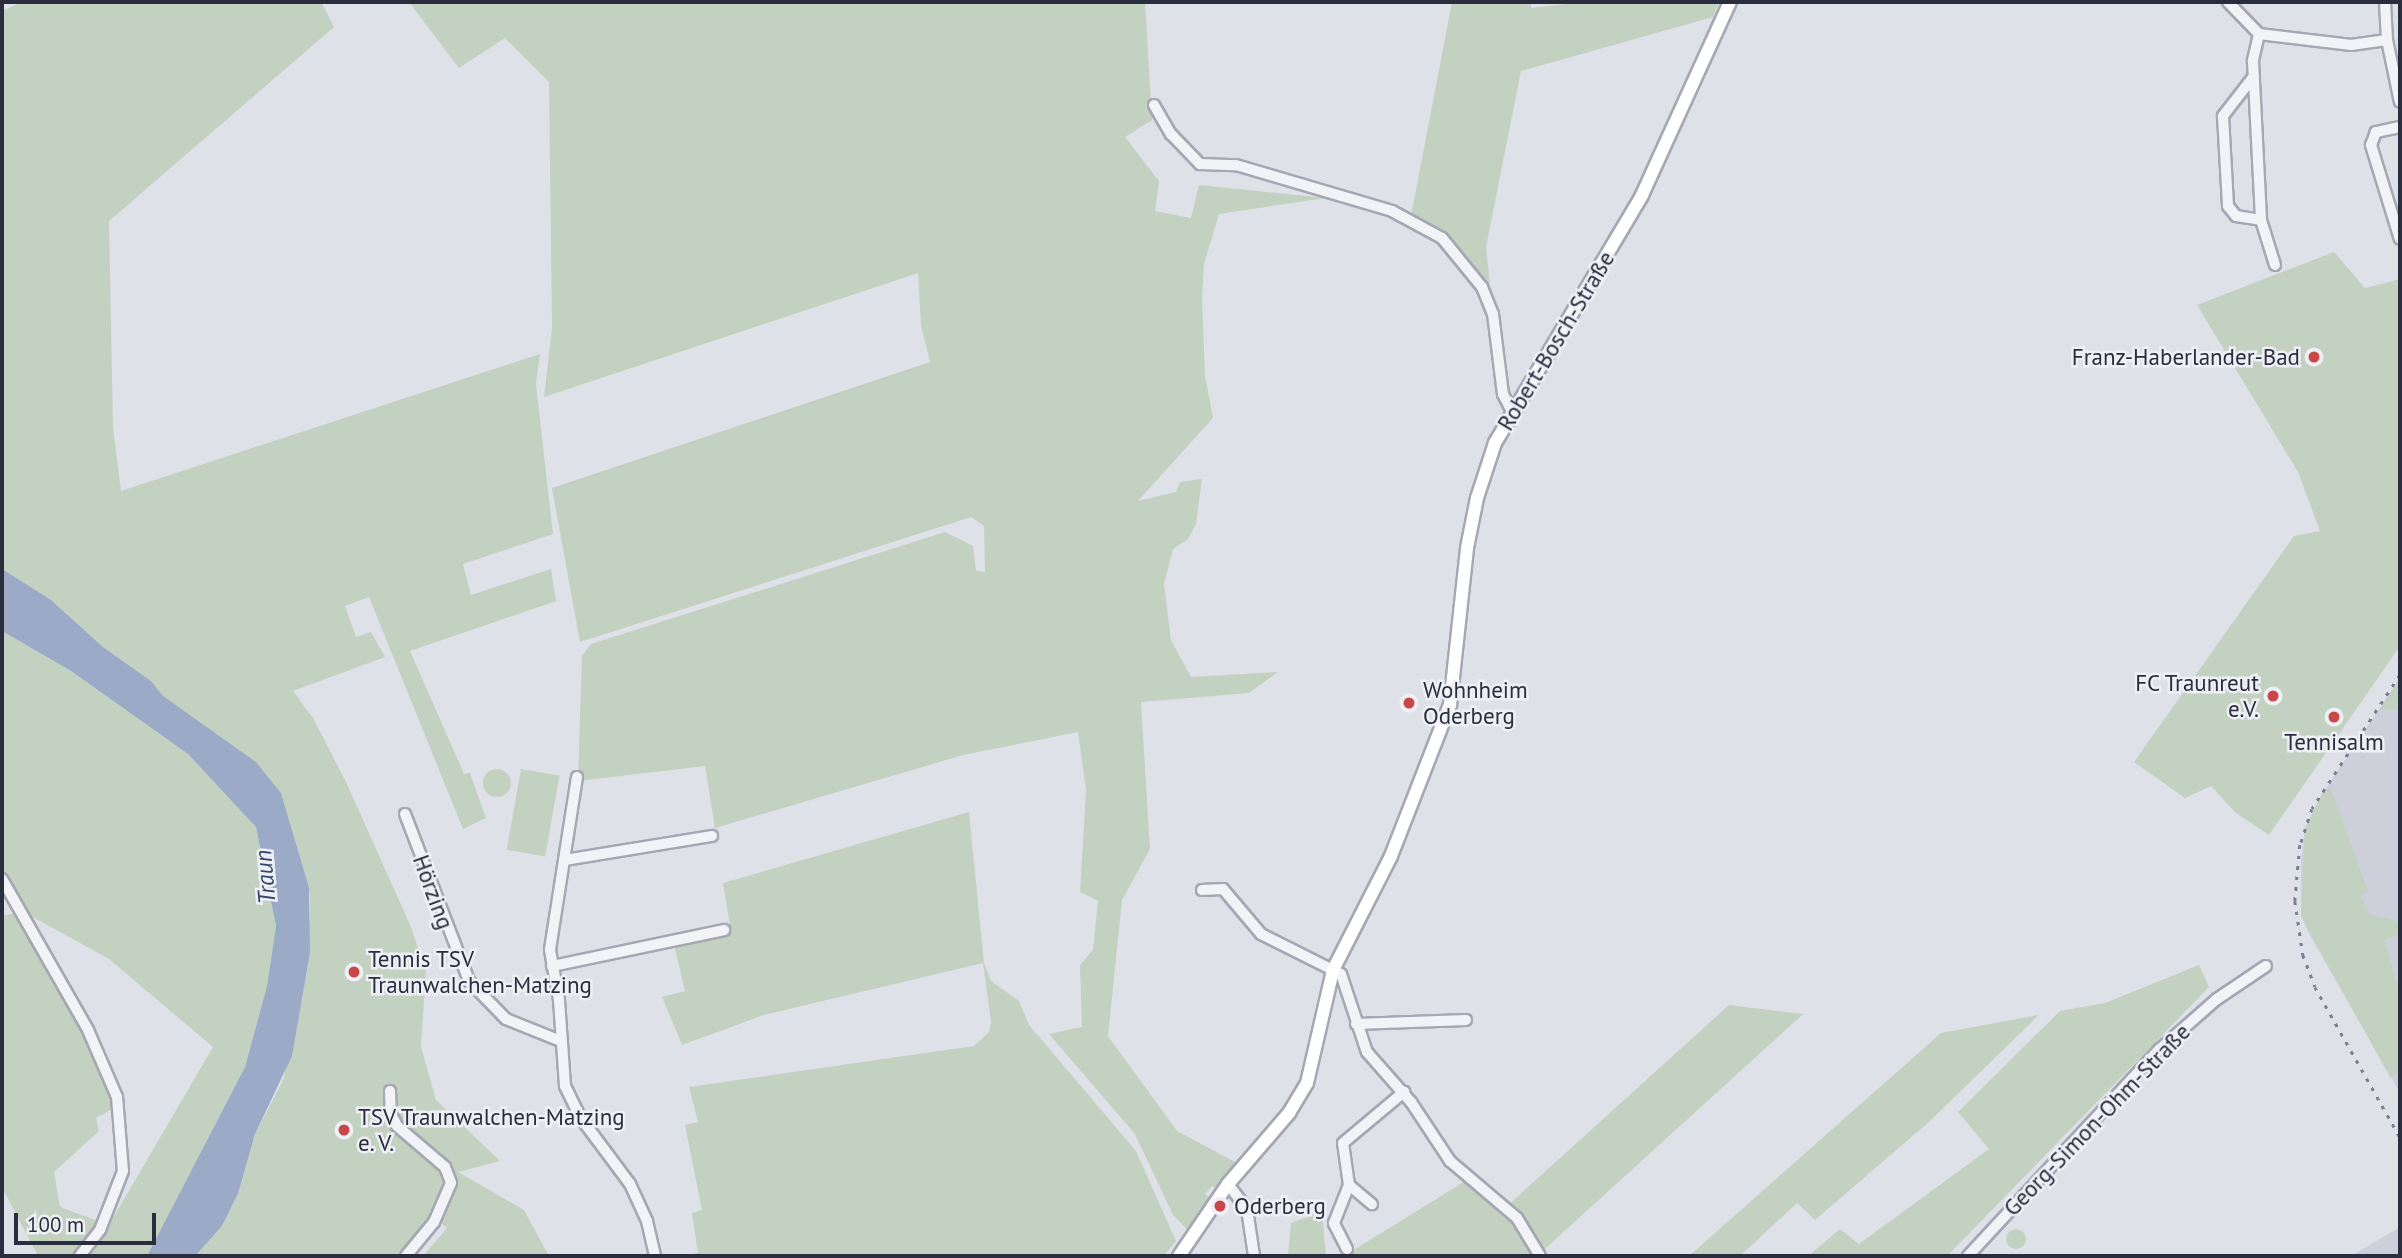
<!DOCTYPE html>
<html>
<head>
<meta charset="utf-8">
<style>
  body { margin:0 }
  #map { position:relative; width:2402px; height:1258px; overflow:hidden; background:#dfe1e8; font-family:"PT Sans",sans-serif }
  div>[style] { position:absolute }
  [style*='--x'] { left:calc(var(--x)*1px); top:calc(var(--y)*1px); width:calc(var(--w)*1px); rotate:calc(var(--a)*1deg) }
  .built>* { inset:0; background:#cdd0da }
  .green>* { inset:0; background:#c2d1c0; transform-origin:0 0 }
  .round { border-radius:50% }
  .water>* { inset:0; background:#9baac7 }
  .roads { filter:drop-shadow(2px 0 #a5a7b2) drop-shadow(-2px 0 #a5a7b2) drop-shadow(0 2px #a5a7b2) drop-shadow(0 -2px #a5a7b2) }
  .minor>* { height:10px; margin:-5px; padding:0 5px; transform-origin:5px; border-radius:5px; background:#f2f3f6 }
  .major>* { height:12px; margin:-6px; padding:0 6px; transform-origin:6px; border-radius:6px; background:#fff }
  .rail>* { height:2.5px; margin-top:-1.25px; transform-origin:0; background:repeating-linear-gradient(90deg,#797f91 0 3.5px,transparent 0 10.5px) }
  .dots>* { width:19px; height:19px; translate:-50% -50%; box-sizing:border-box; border:4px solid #eef0f5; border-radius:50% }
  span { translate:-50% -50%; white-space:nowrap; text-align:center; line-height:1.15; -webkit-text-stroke:5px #eef0f5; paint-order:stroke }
  .street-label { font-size:23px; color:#292d3e }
  .poi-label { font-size:23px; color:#292d3e }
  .right { translate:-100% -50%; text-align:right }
  .left { translate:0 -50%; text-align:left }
  .water-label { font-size:24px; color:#344670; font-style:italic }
  .frame { position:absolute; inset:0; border:4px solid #292d3e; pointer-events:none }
  .scale { position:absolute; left:14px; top:1213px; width:142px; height:32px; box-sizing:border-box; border:4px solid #292d3e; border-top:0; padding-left:9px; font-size:21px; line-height:24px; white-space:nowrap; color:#292d3e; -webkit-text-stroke:5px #eef0f5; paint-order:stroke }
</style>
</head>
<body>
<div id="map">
  <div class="built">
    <i style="clip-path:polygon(2400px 678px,2400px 1093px,2308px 932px,2301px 916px,2301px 861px,2305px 828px,2322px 794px)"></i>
    <i style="clip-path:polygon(2400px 1227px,2400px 1256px,2351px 1256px)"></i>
  </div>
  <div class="green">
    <i style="clip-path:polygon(22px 2px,321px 2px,334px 27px,109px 221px,113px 428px,121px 491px,540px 354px,536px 384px,553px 534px,463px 564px,471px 595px,551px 569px,556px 601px,410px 651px,464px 774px,470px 773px,486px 818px,463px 829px,369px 597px,345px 606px,356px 637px,371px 632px,385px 657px,293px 691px,313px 718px,346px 782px,411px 927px,426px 972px,421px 1047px,436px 1100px,500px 1161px,458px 1172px,524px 1210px,549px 1256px,423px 1256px,447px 1228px,439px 1222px,410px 1256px,195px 1256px,222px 1226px,238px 1195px,255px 1134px,284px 1078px,310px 920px,310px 894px,281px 793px,256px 762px,163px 697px,151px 681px,103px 647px,58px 606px,2px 569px,2px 11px)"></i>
    <i style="clip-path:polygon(409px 2px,1145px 2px,1152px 120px,1125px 137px,1159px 181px,1155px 211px,1191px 218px,1199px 185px,1326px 198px,1219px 214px,1204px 264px,1202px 298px,1205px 376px,1213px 418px,1138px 501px,1176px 492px,1180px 482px,1202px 479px,1196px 524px,1188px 539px,1173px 549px,1164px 584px,1171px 640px,1191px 677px,1278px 672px,1249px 693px,1141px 702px,1150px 849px,1122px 900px,1108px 1036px,1177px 1131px,1237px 1163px,1216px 1189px,1212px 1186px,1205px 1194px,1210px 1198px,1188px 1230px,1173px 1215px,1135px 1134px,1049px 1034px,1082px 1027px,1080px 965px,1093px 950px,1098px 901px,1080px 892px,1086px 790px,1078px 732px,963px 755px,715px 828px,705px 766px,578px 781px,582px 656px,591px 644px,945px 532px,973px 546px,976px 571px,985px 572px,984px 526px,971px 517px,580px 642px,552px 488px,930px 362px,921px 325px,918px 273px,544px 397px,552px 328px,549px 82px,505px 38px,459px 68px)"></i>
    <i style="clip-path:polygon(1452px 2px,1531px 2px,1531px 8px,1583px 2px,1719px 2px,1713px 17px,1521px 71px,1486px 247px,1492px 304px,1479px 278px,1411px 216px)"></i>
    <i style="clip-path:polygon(2334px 252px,2365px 288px,2400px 279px,2400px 646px,2269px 835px,2236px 813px,2211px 786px,2185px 798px,2134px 762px,2294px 536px,2320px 531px,2298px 472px,2197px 305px)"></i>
    <i style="clip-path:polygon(2px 631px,71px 671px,188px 754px,256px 827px,276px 926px,267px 986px,245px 1067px,147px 1256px,79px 1256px,113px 1218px,213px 1047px,109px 959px,33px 917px,2px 872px)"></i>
    <i style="clip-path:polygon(2400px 678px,2400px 708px,2378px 711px)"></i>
    <i style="left:521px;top:769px;width:39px;height:82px;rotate:10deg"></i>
    <i class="round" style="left:483px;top:769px;width:28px;height:28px"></i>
    <i style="clip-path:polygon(2330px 787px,2368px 891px,2361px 897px,2369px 914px,2395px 920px,2400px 928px,2400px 934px,2384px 940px,2400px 993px,2400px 1057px,2398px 1073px,2390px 1077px,2301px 916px,2305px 828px,2322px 794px)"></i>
    <i style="clip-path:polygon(969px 812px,984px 963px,991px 981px,1019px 1001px,1029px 1025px,1136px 1151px,1176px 1241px,1164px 1256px,683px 1256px,698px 1253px,692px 1213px,702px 1210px,685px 1125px,698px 1122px,689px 1087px,974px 1046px,989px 1032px,991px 1022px,983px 963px,764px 1015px,682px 1045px,662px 997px,685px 991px,674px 944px,731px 932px,723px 883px)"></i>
    <i style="clip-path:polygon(20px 912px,35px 950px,85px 1031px,114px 1108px,96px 1118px,99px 1131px,54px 1172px,60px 1207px,101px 1222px,77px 1256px,38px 1256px,2px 1187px,2px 916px)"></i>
    <i style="clip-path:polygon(2199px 965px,2209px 987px,1947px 1256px,1808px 1256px,1840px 1229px,1859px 1244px,1989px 1149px,1958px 1112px,2060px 1011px,2105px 1003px)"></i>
    <i style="clip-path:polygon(1729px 1005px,1803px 1014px,1537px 1256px,1344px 1256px,1467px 1180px,1506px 1207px)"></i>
    <i style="clip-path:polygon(2039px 1015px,1930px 1121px,1815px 1220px,1797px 1203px,1740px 1256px,1689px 1256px,1941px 1033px)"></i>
    <i style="clip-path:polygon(1322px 1212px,1326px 1256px,1288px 1256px,1291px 1223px)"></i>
    <i class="round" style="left:2006px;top:1229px;width:20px;height:20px"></i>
  </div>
  <div class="water">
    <i style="clip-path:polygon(2px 569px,51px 600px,103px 647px,151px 681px,163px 696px,256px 762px,281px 793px,309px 888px,310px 952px,292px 1056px,255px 1134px,238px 1194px,222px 1226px,195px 1256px,147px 1256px,245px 1067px,267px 986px,276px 926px,256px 827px,188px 754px,71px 671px,2px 631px)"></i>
  </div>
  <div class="roads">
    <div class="minor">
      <i style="--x:2228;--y:2;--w:45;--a:45.9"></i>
      <i style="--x:2259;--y:34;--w:93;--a:6.8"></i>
      <i style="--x:2351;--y:45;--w:36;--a:-8"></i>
      <i style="--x:2385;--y:2;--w:38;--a:87"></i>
      <i style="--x:2387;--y:40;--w:63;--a:78.2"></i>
      <i style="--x:2259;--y:34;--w:28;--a:103"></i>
      <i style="--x:2253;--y:61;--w:159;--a:87.1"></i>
      <i style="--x:2261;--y:220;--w:47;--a:72.7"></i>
      <i style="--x:2254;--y:76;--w:51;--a:127.8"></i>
      <i style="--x:2223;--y:116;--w:90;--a:86.8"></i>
      <i style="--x:2228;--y:206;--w:13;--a:51"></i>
      <i style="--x:2236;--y:216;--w:25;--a:9"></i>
      <i style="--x:1154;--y:105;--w:34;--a:60"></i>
      <i style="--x:1171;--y:134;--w:42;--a:46"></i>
      <i style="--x:1200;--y:164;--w:36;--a:2"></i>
      <i style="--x:1236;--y:165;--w:163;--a:16.4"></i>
      <i style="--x:1392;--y:211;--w:57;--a:28.4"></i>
      <i style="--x:1442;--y:238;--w:63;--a:50.8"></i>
      <i style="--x:1482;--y:287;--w:29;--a:68"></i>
      <i style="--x:1493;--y:314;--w:81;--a:82.9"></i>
      <i style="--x:1503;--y:394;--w:18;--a:63"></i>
      <i style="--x:2400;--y:127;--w:25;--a:168"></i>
      <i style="--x:2376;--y:132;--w:14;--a:111"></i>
      <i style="--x:2371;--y:145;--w:98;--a:72.9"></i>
      <i style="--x:577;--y:777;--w:175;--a:98.9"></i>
      <i style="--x:550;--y:950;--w:51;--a:79.8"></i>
      <i style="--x:559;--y:1000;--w:86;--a:86"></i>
      <i style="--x:565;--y:1086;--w:34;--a:64"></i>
      <i style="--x:580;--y:1117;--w:84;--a:53.3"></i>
      <i style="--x:630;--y:1184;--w:41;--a:65.3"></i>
      <i style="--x:647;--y:1221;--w:36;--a:77"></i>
      <i style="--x:405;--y:814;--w:179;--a:69"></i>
      <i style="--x:469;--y:981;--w:53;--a:45.8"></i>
      <i style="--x:506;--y:1019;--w:59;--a:21.8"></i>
      <i style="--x:565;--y:860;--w:149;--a:-9.3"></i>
      <i style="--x:2;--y:879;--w:174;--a:60.3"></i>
      <i style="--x:88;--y:1030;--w:73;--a:66.6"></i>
      <i style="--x:117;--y:1097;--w:74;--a:85.4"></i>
      <i style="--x:123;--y:1171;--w:63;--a:111.3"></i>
      <i style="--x:100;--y:1230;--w:33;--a:128"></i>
      <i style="--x:1202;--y:890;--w:21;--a:-3"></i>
      <i style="--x:1223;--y:889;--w:59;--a:49.8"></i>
      <i style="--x:1261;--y:934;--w:89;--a:26.6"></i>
      <i style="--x:1341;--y:974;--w:82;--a:71.6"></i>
      <i style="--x:1367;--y:1052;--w:67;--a:48.7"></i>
      <i style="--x:1411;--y:1102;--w:71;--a:56.5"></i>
      <i style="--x:1450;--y:1161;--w:88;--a:40.4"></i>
      <i style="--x:1517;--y:1218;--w:44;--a:58.8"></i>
      <i style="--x:552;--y:966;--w:176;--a:-11.8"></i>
      <i style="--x:1356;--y:1024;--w:110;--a:-2.1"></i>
      <i style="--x:390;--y:1091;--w:23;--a:88"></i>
      <i style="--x:391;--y:1114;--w:13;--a:63"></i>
      <i style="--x:397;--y:1126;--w:63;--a:40.5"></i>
      <i style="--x:445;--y:1167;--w:17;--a:69"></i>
      <i style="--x:451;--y:1183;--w:43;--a:113.6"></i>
      <i style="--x:434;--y:1222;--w:44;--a:129.5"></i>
      <i style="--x:1228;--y:1184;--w:31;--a:53"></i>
      <i style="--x:1247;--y:1209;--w:48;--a:81.5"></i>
      <i style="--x:1349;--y:1185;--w:30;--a:40"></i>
      <i style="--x:1347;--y:1249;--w:29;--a:-117"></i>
      <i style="--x:1334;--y:1223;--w:41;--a:-68.5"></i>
      <i style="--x:1349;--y:1185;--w:42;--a:-98.1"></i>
      <i style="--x:1343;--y:1143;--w:80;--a:-39.9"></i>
      <i style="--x:1968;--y:1256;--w:282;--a:-47.2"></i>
      <i style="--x:2160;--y:1049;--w:76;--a:-41.3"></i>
      <i style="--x:2217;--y:999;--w:59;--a:-34"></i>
    </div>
    <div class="major">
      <i style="--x:1179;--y:1256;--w:87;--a:-55.8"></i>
      <i style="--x:1228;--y:1184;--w:94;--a:-49.3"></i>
      <i style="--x:1289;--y:1113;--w:35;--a:-59"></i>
      <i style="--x:1307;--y:1083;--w:116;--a:-77"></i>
      <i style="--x:1333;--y:970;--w:128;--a:-63"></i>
      <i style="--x:1391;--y:856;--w:162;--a:-68.7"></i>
      <i style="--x:1450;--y:705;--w:158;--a:-83.8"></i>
      <i style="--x:1467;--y:548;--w:51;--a:-78.7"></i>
      <i style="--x:1477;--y:498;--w:58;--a:-71.9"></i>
      <i style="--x:1495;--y:443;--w:288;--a:-59.3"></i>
      <i style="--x:1642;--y:195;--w:212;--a:-65.5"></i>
    </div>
  </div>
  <div class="rail">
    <i style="--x:2400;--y:675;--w:160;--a:123.3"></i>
    <i style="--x:2312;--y:809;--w:38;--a:108"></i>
    <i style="--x:2300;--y:845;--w:56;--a:95.1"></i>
    <i style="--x:2295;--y:901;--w:55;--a:81.6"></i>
    <i style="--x:2303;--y:955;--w:34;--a:69"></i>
    <i style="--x:2315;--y:987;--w:172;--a:60.5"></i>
  </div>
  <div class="dots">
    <i style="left:2314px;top:357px;background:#c84849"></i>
    <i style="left:2273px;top:696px;background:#c84849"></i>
    <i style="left:1409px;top:703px;background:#c84849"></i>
    <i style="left:2334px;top:717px;background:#c84849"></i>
    <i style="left:354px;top:972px;background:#c84849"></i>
    <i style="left:344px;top:1130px;background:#c84849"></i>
    <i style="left:1220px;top:1206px;background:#c84849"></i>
  </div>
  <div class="street-label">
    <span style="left:1556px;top:341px;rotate:-59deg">Robert-Bosch-Straße</span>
    <span style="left:433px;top:892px;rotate:70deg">Hörzing</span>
    <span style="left:2097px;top:1120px;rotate:-46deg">Georg-Simon-Ohm-Straße</span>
  </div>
  <div class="poi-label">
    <span class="right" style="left:2300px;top:357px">Franz-Haberlander-Bad</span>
    <span class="right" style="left:2259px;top:696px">FC Traunreut<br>e.V.</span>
    <span class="left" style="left:1423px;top:703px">Wohnheim<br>Oderberg</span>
    <span style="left:2334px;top:742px">Tennisalm</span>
    <span class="left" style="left:368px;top:972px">Tennis TSV<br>Traunwalchen-Matzing</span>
    <span class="left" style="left:358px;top:1130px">TSV Traunwalchen-Matzing<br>e. V.</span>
    <span class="left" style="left:1234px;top:1206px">Oderberg</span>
  </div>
  <div class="water-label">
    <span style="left:265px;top:877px;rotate:-95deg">Traun</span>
  </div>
  <div class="frame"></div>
  <div class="scale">100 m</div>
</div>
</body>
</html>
